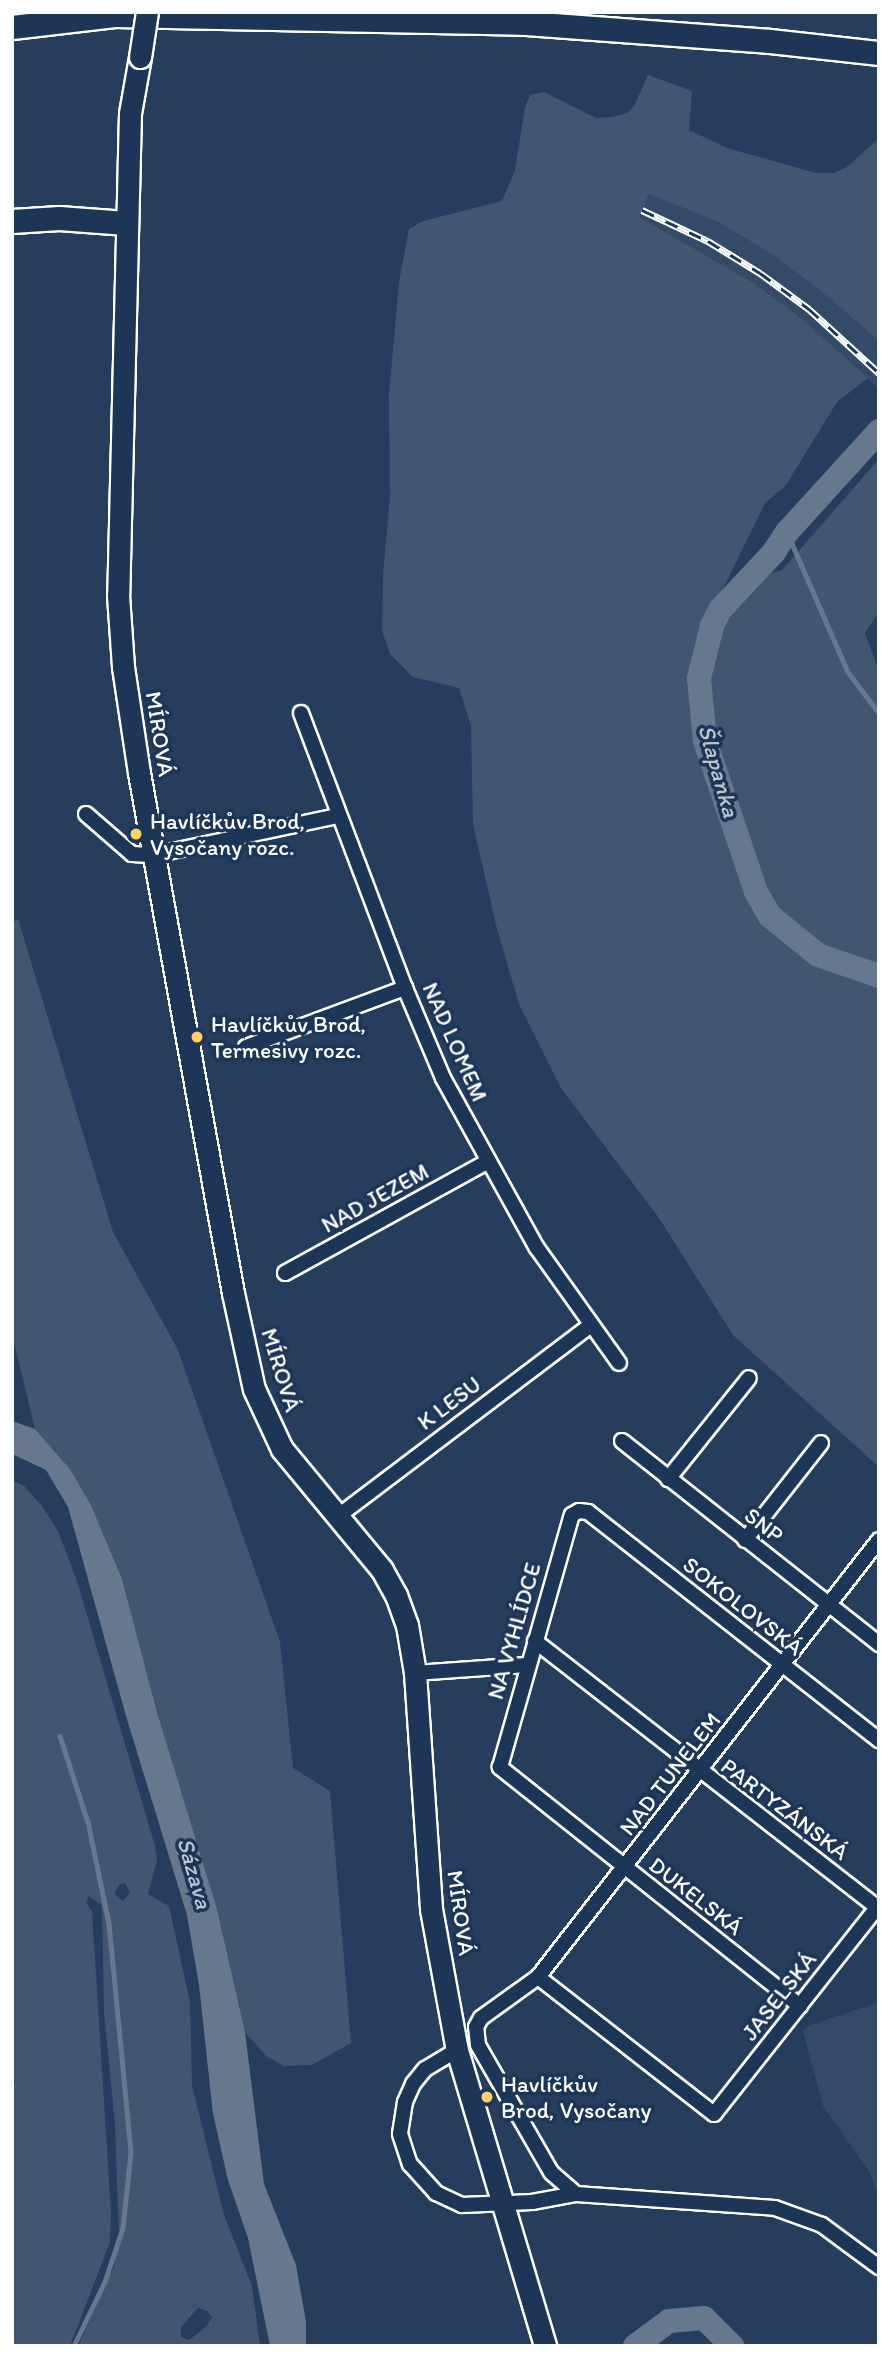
<!DOCTYPE html>
<html>
<head>
<meta charset="utf-8">
<style>
  body { margin:0 }
  #map { position:relative; width:891px; height:2358px; overflow:hidden; background:#263d5e; font-family:Itim,sans-serif }
  div>[style] { position:absolute }
  [style*='--x'] { left:calc(var(--x)*1px); top:calc(var(--y)*1px); width:calc(var(--w)*1px); rotate:calc(var(--a)*1deg) }
  .built>* { inset:0; background:#344a68 }
  .green>* { inset:0; background:#425672 }
  .water>* { inset:0; background:#67788e }
  .stream>* { height:4.5px; margin:-2.25px; padding:0 2.25px; transform-origin:2.25px; border-radius:2.25px; background:#67788e }
  .river>* { height:24px; margin:-12px; padding:0 12px; transform-origin:12px; border-radius:12px; background:#67788e }
  .roads { filter:drop-shadow(2px 0 #fff) drop-shadow(-2px 0 #fff) drop-shadow(0 2px #fff) drop-shadow(0 -2px #fff) }
  .street>* { height:14px; margin:-7px; padding:0 7px; transform-origin:7px; border-radius:7px; background:#1d3557 }
  .secondary>* { height:21px; margin:-10.5px; padding:0 10.5px; transform-origin:10.5px; border-radius:10.5px; background:#1d3557 }
  .primary>* { height:23px; margin:-11.5px; padding:0 11.5px; transform-origin:11.5px; border-radius:11.5px; background:#1d3557 }
  .rail>* { height:7px; margin-top:-3.5px; transform-origin:0; background:repeating-linear-gradient(90deg,#1d3557 0 13px,#fff 0 26px); box-sizing:border-box; border-block:2px solid #fff }
  .bridges { filter:drop-shadow(2px 0 #fff) drop-shadow(-2px 0 #fff) drop-shadow(0 2px #fff) drop-shadow(0 -2px #fff) }
  .secondary-bridge>* { height:21px; margin:-10.5px; padding:0 10.5px; transform-origin:10.5px; border-radius:10.5px; background:#1d3557 }
  .dots>* { width:19px; height:19px; translate:-50% -50%; box-sizing:border-box; border:4px solid #1d3557; border-radius:50% }
  span { translate:-50% -50%; white-space:nowrap; text-align:center; line-height:1.15; -webkit-text-stroke:7px #1d3557; paint-order:stroke }
  .street-label { font-size:23px; color:#fff }
  .poi-label { font-size:23px; color:#fff }
  .left { translate:0 -50%; text-align:left }
  .water-label { font-size:24px; color:#bbc2cc; font-style:italic }
  .frame { position:absolute; inset:0; border:14px solid #fff; pointer-events:none }
</style>
</head>
<body>
<div id="map">
  <div class="built">
    <i style="clip-path:polygon(649px 194px,718px 222px,773px 255px,822px 292px,879px 341px,879px 389px,801px 318px,754px 283px,639px 217px)"></i>
    <i style="clip-path:polygon(879px 2002px,879px 2198px,869px 2171px,823px 2106px,803px 2031px,810px 2025px)"></i>
  </div>
  <div class="green">
    <i style="clip-path:polygon(648px 75px,692px 91px,689px 130px,727px 148px,816px 173px,834px 173px,847px 167px,879px 138px,879px 341px,822px 292px,773px 255px,718px 222px,649px 194px,639px 217px,754px 283px,801px 318px,868px 378px,837px 402px,786px 485px,765px 503px,697px 642px,722px 632px,730px 609px,751px 578px,782px 570px,879px 459px,879px 612px,865px 633px,879px 671px,879px 1467px,733px 1335px,659px 1218px,561px 1088px,519px 1004px,496px 925px,473px 824px,471px 726px,459px 688px,413px 677px,390px 654px,382px 631px,383px 574px,390px 496px,389px 394px,399px 282px,409px 229px,423px 221px,502px 201px,515px 170px,525px 107px,530px 95px,544px 92px,596px 118px,613px 117px,627px 113px,634px 106px)"></i>
    <i style="clip-path:polygon(18px 919px,113px 1232px,178px 1350px,280px 1642px,293px 1768px,330px 1791px,351px 2043px,312px 2065px,284px 2066px,266px 2056px,245px 2032px,217px 1909px,157px 1712px,122px 1579px,91px 1505px,70px 1469px,35px 1429px,12px 1334px,12px 923px)"></i>
    <i style="clip-path:polygon(evenodd,12px 1480px,24px 1486px,42px 1506px,58px 1531px,77px 1581px,155px 1846px,157px 1860px,148px 1894px,169px 1906px,190px 2002px,192px 2085px,224px 2215px,252px 2286px,260px 2346px,78px 2346px,114px 2267px,119px 2236px,115px 2125px,104px 2012px,102px 1911px,101px 1904px,88px 1896px,87px 1904px,92px 1911px,111px 2212px,110px 2242px,70px 2346px,12px 2346px,12px 2087px,15px 2082px,12px 2070px,12px 1480px,125px 1883px,130px 1893px,123px 1901px,114px 1894px,120px 1884px,125px 1883px,12px 1480px,198px 2308px,207px 2311px,212px 2317px,206px 2327px,189px 2340px,181px 2337px,181px 2327px,198px 2308px)"></i>
  </div>
  <div class="water">
    <i style="clip-path:polygon(12px 1421px,35px 1429px,70px 1469px,91px 1505px,122px 1579px,157px 1712px,217px 1909px,245px 2032px,264px 2184px,296px 2265px,306px 2322px,306px 2346px,270px 2346px,248px 2238px,228px 2180px,213px 2114px,199px 1985px,187px 1915px,126px 1716px,68px 1507px,46px 1470px,12px 1454px)"></i>
  </div>
  <div class="stream">
    <i style="--x:787;--y:532;--w:153;--a:66.5"></i>
    <i style="--x:848;--y:672;--w:51;--a:52.9"></i>
    <i style="--x:60;--y:1736;--w:90;--a:72"></i>
    <i style="--x:88;--y:1822;--w:103;--a:78.3"></i>
    <i style="--x:109;--y:1923;--w:231;--a:84.5"></i>
    <i style="--x:131;--y:2153;--w:75;--a:96.1"></i>
    <i style="--x:123;--y:2228;--w:57;--a:108.4"></i>
    <i style="--x:105;--y:2282;--w:71;--a:115.8"></i>
  </div>
  <div class="river">
    <i style="--x:879;--y:431;--w:137;--a:132.3"></i>
    <i style="--x:787;--y:532;--w:24;--a:123"></i>
    <i style="--x:774;--y:552;--w:79;--a:133"></i>
    <i style="--x:720;--y:610;--w:18;--a:117"></i>
    <i style="--x:712;--y:626;--w:54;--a:104"></i>
    <i style="--x:699;--y:678;--w:63;--a:84.6"></i>
    <i style="--x:705;--y:741;--w:159;--a:71.3"></i>
    <i style="--x:756;--y:892;--w:28;--a:60"></i>
    <i style="--x:770;--y:916;--w:62;--a:39.1"></i>
    <i style="--x:818;--y:955;--w:65;--a:19"></i>
    <i style="--x:635;--y:2346;--w:42;--a:-36.3"></i>
    <i style="--x:669;--y:2321;--w:35;--a:-5"></i>
    <i style="--x:704;--y:2318;--w:40;--a:45"></i>
  </div>
  <div class="roads">
    <div class="street">
      <i style="--x:301;--y:713;--w:294;--a:69.3"></i>
      <i style="--x:405;--y:988;--w:98;--a:67.1"></i>
      <i style="--x:443;--y:1078;--w:194;--a:61.1"></i>
      <i style="--x:537;--y:1248;--w:141;--a:54.5"></i>
      <i style="--x:86;--y:814;--w:61;--a:41"></i>
      <i style="--x:132;--y:854;--w:22;--a:3"></i>
      <i style="--x:154;--y:855;--w:188;--a:-12"></i>
      <i style="--x:246;--y:1047;--w:170;--a:-20.4"></i>
      <i style="--x:285;--y:1273;--w:230;--a:-28.8"></i>
      <i style="--x:622;--y:1441;--w:328;--a:38.3"></i>
      <i style="--x:668;--y:1479;--w:129;--a:-51.3"></i>
      <i style="--x:337;--y:1517;--w:317;--a:-37.1"></i>
      <i style="--x:745;--y:1540;--w:123;--a:-51.9"></i>
      <i style="--x:535;--y:1641;--w:433;--a:37.9"></i>
      <i style="--x:415;--y:1673;--w:112;--a:-4.1"></i>
      <i style="--x:538;--y:1977;--w:223;--a:37.9"></i>
      <i style="--x:714;--y:2114;--w:266;--a:-51.7"></i>
      <i style="--x:800;--y:2006;--w:384;--a:-141.5"></i>
      <i style="--x:500;--y:1767;--w:262;--a:-74.1"></i>
      <i style="--x:572;--y:1515;--w:8;--a:-30"></i>
      <i style="--x:579;--y:1511;--w:9;--a:6"></i>
      <i style="--x:588;--y:1512;--w:370;--a:38.1"></i>
      <i style="--x:457;--y:2050;--w:37;--a:149"></i>
      <i style="--x:425;--y:2069;--w:19;--a:129"></i>
      <i style="--x:413;--y:2084;--w:20;--a:114"></i>
      <i style="--x:405;--y:2102;--w:32;--a:99"></i>
      <i style="--x:400;--y:2134;--w:32;--a:72"></i>
      <i style="--x:410;--y:2164;--w:39;--a:48"></i>
      <i style="--x:436;--y:2193;--w:29;--a:25"></i>
      <i style="--x:462;--y:2205;--w:70;--a:-2.5"></i>
      <i style="--x:532;--y:2202;--w:45;--a:-10.3"></i>
      <i style="--x:576;--y:2194;--w:199;--a:4"></i>
      <i style="--x:775;--y:2208;--w:50;--a:19.9"></i>
      <i style="--x:822;--y:2225;--w:71;--a:36.4"></i>
      <i style="--x:576;--y:2194;--w:33;--a:-139"></i>
      <i style="--x:551;--y:2172;--w:146;--a:-119.9"></i>
      <i style="--x:478;--y:2045;--w:18;--a:-96"></i>
      <i style="--x:476;--y:2027;--w:10;--a:-61"></i>
      <i style="--x:481;--y:2018;--w:70;--a:-35.7"></i>
      <i style="--x:538;--y:1977;--w:554;--a:-52.03"></i>
    </div>
    <div class="secondary">
      <i style="--x:140;--y:57;--w:57;--a:100.1"></i>
      <i style="--x:130;--y:113;--w:482;--a:91.4"></i>
      <i style="--x:118;--y:595;--w:72;--a:86"></i>
      <i style="--x:123;--y:667;--w:107;--a:81.4"></i>
      <i style="--x:139;--y:773;--w:528;--a:79.75"></i>
      <i style="--x:233;--y:1293;--w:98;--a:77.7"></i>
      <i style="--x:254;--y:1389;--w:66;--a:65"></i>
      <i style="--x:282;--y:1449;--w:157;--a:50.4"></i>
      <i style="--x:382;--y:1570;--w:29;--a:61"></i>
      <i style="--x:396;--y:1595;--w:32;--a:70"></i>
      <i style="--x:407;--y:1625;--w:49;--a:80.5"></i>
      <i style="--x:415;--y:1673;--w:237;--a:86.1"></i>
      <i style="--x:431;--y:1909;--w:143;--a:79.6"></i>
      <i style="--x:457;--y:2050;--w:309;--a:73.4"></i>
    </div>
    <div class="primary">
      <i style="--x:12;--y:27;--w:103;--a:-6.7"></i>
      <i style="--x:114;--y:15;--w:412;--a:1.1"></i>
      <i style="--x:526;--y:23;--w:245;--a:4.2"></i>
      <i style="--x:770;--y:41;--w:110;--a:6.3"></i>
      <i style="--x:12;--y:221;--w:47;--a:-3.7"></i>
      <i style="--x:59;--y:218;--w:67;--a:4.3"></i>
    </div>
  </div>
  <div class="rail">
    <i style="--x:642;--y:210;--w:73;--a:25.2"></i>
    <i style="--x:708;--y:241;--w:61;--a:31.6"></i>
    <i style="--x:760;--y:273;--w:61;--a:36.3"></i>
    <i style="--x:809;--y:309;--w:95;--a:42.4"></i>
  </div>
  <div class="bridges">
    <div class="secondary-bridge">
      <i style="--x:140;--y:57;--w:46;--a:-81.2"></i>
    </div>
  </div>
  <div class="dots">
    <i style="left:136px;top:834px;background:#ffd166"></i>
    <i style="left:197px;top:1037px;background:#ffd166"></i>
    <i style="left:487px;top:2097px;background:#ffd166"></i>
  </div>
  <div class="street-label">
    <span style="left:160px;top:734px;rotate:81deg">MÍROVÁ</span>
    <span style="left:455px;top:1042px;rotate:66deg">NAD LOMEM</span>
    <span style="left:375px;top:1198px;rotate:-29deg">NAD JEZEM</span>
    <span style="left:281px;top:1370px;rotate:73deg">MÍROVÁ</span>
    <span style="left:449px;top:1403px;rotate:-37deg">K LESU</span>
    <span style="left:764px;top:1525px;rotate:38deg">SNP</span>
    <span style="left:743px;top:1606px;rotate:38deg">SOKOLOVSKÁ</span>
    <span style="left:514px;top:1631px;rotate:-74deg">NA VYHLÍDCE</span>
    <span style="left:670px;top:1774px;rotate:-52deg">NAD TUNELEM</span>
    <span style="left:785px;top:1809px;rotate:37deg">PARTYZÁNSKÁ</span>
    <span style="left:696px;top:1896px;rotate:38deg">DUKELSKÁ</span>
    <span style="left:461px;top:1913px;rotate:82deg">MÍROVÁ</span>
    <span style="left:779px;top:1996px;rotate:-52deg">JASELSKÁ</span>
  </div>
  <div class="poi-label">
    <span class="left" style="left:150px;top:834px">Havlíčkův Brod,<br>Vysočany rozc.</span>
    <span class="left" style="left:211px;top:1037px">Havlíčkův Brod,<br>Termesivy rozc.</span>
    <span class="left" style="left:501px;top:2097px">Havlíčkův<br>Brod, Vysočany</span>
  </div>
  <div class="water-label">
    <span style="left:719px;top:771px;rotate:74deg">Šlapanka</span>
    <span style="left:195px;top:1873px;rotate:74deg">Sázava</span>
  </div>
  <div class="frame"></div>
</div>
</body>
</html>
